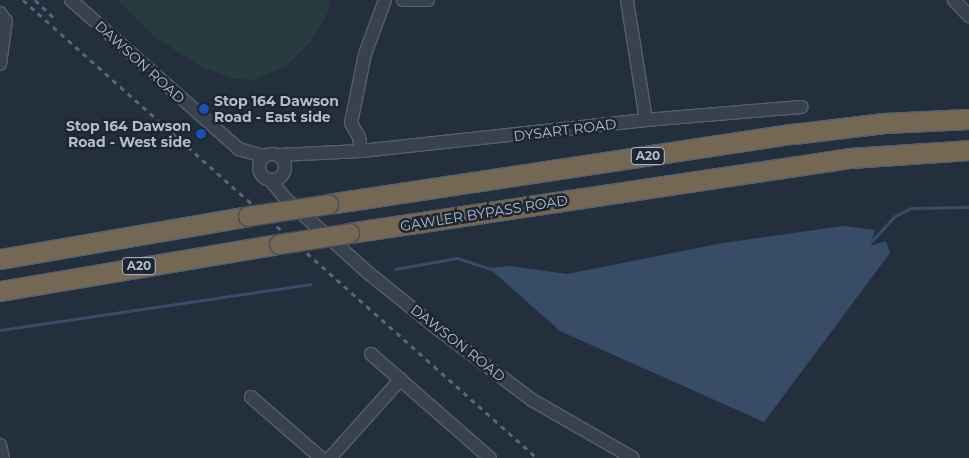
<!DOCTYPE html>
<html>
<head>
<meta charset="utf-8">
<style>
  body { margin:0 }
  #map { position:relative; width:969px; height:458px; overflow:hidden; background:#242f3e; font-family:Montserrat,sans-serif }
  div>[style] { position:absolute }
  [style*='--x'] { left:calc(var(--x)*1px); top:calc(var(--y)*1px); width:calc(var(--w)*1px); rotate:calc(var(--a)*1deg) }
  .green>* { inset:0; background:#263c3f }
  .water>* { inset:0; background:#394c67 }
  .stream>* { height:3px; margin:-1.5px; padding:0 1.5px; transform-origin:1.5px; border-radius:1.5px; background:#394c67 }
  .roads { filter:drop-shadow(1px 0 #565f6c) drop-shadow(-1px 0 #565f6c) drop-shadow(0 1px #565f6c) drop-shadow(0 -1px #565f6c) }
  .minor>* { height:12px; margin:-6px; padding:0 6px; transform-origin:6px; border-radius:6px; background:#38414e }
  .minor>.ring { margin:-6px; padding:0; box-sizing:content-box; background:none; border:12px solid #38414e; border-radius:50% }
  .highway>* { height:19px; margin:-9.5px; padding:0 9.5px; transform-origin:9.5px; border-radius:9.5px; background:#746855 }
  .rail>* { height:3px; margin-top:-1.5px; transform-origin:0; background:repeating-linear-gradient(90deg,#5a6575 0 5px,transparent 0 10px) }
  .bridges { filter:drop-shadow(1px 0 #434c59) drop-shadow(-1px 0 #434c59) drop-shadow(0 1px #434c59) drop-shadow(0 -1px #434c59) }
  .highway-bridge>* { height:19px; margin:-9.5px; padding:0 9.5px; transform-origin:9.5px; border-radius:9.5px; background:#746855 }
  .dots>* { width:14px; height:14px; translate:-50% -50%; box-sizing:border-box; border:2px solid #1d2633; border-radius:50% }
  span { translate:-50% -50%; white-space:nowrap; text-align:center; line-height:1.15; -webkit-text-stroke:5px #1d2633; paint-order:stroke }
  .shield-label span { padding:1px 4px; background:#1d2633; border:1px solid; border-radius:4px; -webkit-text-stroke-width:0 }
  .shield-label { font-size:12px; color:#b4bcc9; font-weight:700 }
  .street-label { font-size:14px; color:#b4bcc9 }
  .poi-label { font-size:14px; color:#b4bcc9; font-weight:700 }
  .left { translate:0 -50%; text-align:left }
  .right { translate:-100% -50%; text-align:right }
</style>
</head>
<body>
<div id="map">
  <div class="green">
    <i style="clip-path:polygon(118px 0,329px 0,328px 12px,311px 41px,285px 67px,253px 80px,231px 78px,201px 67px,155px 37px)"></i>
  </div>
  <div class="water">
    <i style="clip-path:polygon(843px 226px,875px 230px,870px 246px,886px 241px,890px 253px,764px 422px,560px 331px,489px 268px,510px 266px,567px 274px,723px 243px)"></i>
  </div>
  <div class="stream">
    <i style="--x:866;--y:247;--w:42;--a:-46.9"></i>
    <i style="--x:895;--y:216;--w:18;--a:-27"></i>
    <i style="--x:911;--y:208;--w:58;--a:-1"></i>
    <i style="--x:395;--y:269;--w:63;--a:-10.1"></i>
    <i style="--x:457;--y:258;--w:36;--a:18"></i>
    <i style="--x:0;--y:330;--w:314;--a:-8.4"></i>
  </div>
  <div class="roads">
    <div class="minor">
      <i style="--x:71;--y:0;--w:225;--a:41.6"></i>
      <i style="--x:239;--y:149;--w:26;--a:16"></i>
      <i style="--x:403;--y:0;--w:25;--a:0"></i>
      <i style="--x:627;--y:0;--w:121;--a:81"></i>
      <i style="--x:954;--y:0;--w:22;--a:47"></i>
      <i style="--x:0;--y:13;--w:10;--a:53"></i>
      <i style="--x:6;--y:21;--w:43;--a:97.9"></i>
      <i style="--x:361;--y:151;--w:14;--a:-98"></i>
      <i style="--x:359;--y:137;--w:16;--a:-120"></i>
      <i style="--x:351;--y:123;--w:70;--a:-78.5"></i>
      <i style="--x:365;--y:54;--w:58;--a:-69.7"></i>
      <i class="ring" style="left:259px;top:154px;width:14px;height:14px"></i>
      <i style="--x:280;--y:155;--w:81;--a:-2.8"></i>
      <i style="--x:361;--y:151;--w:287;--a:-6.2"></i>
      <i style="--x:646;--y:120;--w:156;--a:-4.8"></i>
      <i style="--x:270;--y:180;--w:26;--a:50"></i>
      <i style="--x:287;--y:200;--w:106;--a:41.9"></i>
      <i style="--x:366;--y:271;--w:92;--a:38.9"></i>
      <i style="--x:438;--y:329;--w:118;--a:37.1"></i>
      <i style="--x:532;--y:400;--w:116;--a:29.9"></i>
      <i style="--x:371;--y:354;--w:158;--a:41.2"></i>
      <i style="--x:251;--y:397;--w:93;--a:41.1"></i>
      <i style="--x:0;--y:445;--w:13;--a:77"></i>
      <i style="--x:330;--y:458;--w:106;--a:-48.1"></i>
    </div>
    <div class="highway">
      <i style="--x:328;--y:204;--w:470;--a:-8.6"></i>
      <i style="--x:793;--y:134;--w:92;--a:-6.9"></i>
      <i style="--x:884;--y:123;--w:85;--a:-2.7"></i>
      <i style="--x:349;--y:233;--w:507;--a:-8.51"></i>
      <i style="--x:850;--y:158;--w:119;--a:-3.8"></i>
      <i style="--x:0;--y:259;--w:252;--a:-9.8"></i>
      <i style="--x:0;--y:291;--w:283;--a:-9.6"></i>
    </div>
  </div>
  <div class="rail">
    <i style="--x:23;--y:0;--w:688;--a:41.7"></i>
    <i style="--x:35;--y:0;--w:25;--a:43"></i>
  </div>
  <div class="bridges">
    <div class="highway-bridge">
      <i style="--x:248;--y:216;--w:81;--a:-8.5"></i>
      <i style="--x:279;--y:244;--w:71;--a:-8.9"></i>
    </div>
  </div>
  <div class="dots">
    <i style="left:204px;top:109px;background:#1a4fb4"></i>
    <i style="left:201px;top:134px;background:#1a4fb4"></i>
  </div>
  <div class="shield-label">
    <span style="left:648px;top:156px">A20</span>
    <span style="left:139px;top:266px">A20</span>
  </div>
  <div class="street-label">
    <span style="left:140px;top:62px;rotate:42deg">DAWSON ROAD</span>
    <span style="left:565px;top:130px;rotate:-7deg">DYSART ROAD</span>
    <span style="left:484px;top:213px;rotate:-9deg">GAWLER BYPASS ROAD</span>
    <span style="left:458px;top:343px;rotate:38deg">DAWSON ROAD</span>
  </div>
  <div class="poi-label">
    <span class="left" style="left:214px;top:109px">Stop 164 Dawson<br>Road - East side</span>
    <span class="right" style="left:191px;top:134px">Stop 164 Dawson<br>Road - West side</span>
  </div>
</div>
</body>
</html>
